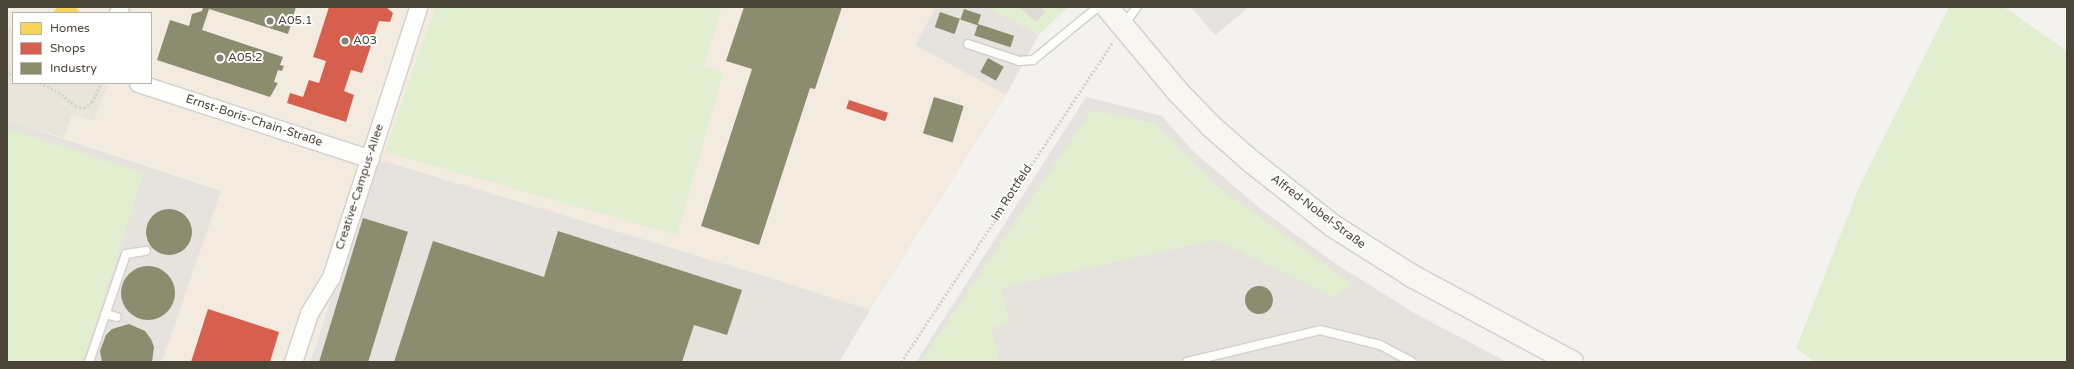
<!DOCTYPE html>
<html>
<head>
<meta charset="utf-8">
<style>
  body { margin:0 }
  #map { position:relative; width:2074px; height:369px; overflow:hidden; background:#f4f2ee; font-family:"Varela Round",sans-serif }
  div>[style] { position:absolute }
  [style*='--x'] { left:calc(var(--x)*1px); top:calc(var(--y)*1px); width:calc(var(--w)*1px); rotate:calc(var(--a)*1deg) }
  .commercial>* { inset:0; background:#f3ebdf }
  .industrial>* { inset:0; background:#e6e2de }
  .education>* { inset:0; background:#eae5da }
  .green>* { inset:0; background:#e1eecf }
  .parking>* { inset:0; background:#e6e3df }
  .homes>* { inset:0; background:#f6d55c }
  .shops>* { inset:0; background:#d6604d; transform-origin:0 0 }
  .industry>* { inset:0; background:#8c8c6e; transform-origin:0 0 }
  .round { border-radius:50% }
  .building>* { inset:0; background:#dedbd6 }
  .path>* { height:2.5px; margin-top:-1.25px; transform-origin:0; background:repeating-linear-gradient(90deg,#d3d2cc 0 2px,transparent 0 4px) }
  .roads { filter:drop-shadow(1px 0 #d2d0cb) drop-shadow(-1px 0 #d2d0cb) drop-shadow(0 1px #d2d0cb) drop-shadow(0 -1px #d2d0cb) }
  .lane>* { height:8px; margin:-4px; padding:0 4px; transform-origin:4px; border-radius:4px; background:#fdfdfc }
  .street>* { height:17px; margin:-8.5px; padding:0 8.5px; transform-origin:8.5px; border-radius:8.5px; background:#fdfdfc }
  .secondary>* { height:22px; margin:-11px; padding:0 11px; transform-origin:11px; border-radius:11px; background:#f7f6f1 }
  .dots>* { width:11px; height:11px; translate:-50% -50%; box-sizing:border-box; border:2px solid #fff; border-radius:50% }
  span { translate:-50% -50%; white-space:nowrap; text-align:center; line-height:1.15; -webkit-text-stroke:4px #fff; paint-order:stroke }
  .poi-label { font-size:12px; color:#4b4439 }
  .left { translate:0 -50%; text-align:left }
  .street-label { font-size:12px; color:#4b4439 }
  .frame { position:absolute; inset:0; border:8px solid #4b4439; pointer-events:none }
  .legend { position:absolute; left:12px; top:12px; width:140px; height:72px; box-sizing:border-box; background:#fff; border:1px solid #b7b4b0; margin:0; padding:5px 7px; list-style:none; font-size:12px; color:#4b4439 }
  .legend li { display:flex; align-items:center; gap:8px; height:20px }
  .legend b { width:20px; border:1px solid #b7b4b0 }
</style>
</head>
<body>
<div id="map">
  <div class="commercial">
    <i style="clip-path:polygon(7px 7px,936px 7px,915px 45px,1006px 95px,870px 310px,378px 159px,309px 362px,162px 362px,221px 191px,64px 138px,72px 115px,94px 121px,106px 86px,97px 83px,151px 83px,151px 13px,13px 13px,13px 32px,7px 26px)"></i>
  </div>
  <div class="industrial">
    <i style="clip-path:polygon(936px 7px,988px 7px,1039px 35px,1006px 95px,915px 45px)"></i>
    <i style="clip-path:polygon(1191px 7px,1249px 7px,1215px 35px)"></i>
    <i style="clip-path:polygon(1086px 97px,1162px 116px,1193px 151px,1262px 210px,1336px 264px,1416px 314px,1507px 362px,916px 362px)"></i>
    <i style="clip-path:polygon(7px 120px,221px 191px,162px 362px,7px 362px)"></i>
    <i style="clip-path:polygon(377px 159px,771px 278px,870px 310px,839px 362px,310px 362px)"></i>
  </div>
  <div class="education">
    <i style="clip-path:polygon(7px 26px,13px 32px,13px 83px,97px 83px,107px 86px,94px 121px,72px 115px,64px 138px,7px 120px)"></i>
  </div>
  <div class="green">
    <i style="clip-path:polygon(435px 7px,722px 7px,703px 67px,723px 73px,677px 235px,385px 152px)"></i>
    <i style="clip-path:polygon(988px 7px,1068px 7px,1039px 35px)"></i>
    <i style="clip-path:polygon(1949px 7px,2004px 7px,2067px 51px,2067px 362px,1815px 362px,1796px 348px,1860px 185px)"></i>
    <i style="clip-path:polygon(1092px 110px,1154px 123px,1216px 185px,1351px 284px,1335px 298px,1216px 240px,1001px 288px,1009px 323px,992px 328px,999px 362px,920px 362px)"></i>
    <i style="clip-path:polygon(7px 128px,144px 173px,85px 357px,77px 362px,7px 362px)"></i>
  </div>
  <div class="parking">
    <i style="clip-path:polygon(1216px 240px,1238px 328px,1303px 312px,1312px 348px,1253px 362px,1035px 362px,1016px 284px)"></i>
  </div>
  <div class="homes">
    <i style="clip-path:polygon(58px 7px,75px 7px,81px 13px,52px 13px)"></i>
  </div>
  <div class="shops">
    <i style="clip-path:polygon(329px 7px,386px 7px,393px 13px,390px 22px,379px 21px,362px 73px,351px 70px,344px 91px,354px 95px,346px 122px,287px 103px,290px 93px,303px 97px,309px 80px,319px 83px,326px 61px,313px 57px)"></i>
    <i style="left:849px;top:100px;width:41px;height:9px;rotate:18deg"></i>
    <i style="clip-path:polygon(208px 309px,279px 332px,270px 362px,191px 362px)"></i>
  </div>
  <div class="industry">
    <i style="clip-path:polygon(203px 7px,296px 7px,288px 34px,209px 9px,202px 30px,283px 57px,280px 65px,284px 66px,282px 71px,278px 70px,274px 82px,278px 83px,270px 97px,157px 60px,170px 20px,189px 26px,192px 14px,202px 11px)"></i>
    <i style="clip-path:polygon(744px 7px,842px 7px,815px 89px,810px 88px,759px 245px,701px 226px,752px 69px,726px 61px)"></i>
    <i style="left:964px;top:9px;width:18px;height:11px;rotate:19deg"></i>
    <i style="left:940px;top:12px;width:21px;height:16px;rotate:19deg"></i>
    <i style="left:978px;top:24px;width:38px;height:12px;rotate:18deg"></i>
    <i style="left:988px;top:58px;width:18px;height:16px;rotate:29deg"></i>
    <i style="left:934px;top:97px;width:31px;height:38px;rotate:17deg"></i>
    <i class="round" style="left:146px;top:209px;width:46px;height:46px"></i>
    <i style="left:363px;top:218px;width:47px;height:151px;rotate:17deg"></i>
    <i style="clip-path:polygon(558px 231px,742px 290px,727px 335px,694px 325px,682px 362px,394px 362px,433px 241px,544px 277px)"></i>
    <i class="round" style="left:121px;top:266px;width:54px;height:54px"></i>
    <i class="round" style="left:1245px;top:286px;width:28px;height:28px"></i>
    <i style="clip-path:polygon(129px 324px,145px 331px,151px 339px,154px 347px,152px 362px,102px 362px,100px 351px,106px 335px,112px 329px)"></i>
  </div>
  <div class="building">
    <i style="clip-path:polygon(1019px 7px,1040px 7px,1045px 12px,1036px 22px)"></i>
  </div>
  <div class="path">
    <i style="--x:7;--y:17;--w:1;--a:-45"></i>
    <i style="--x:7;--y:71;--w:8;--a:40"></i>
    <i style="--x:40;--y:83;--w:21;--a:25"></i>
    <i style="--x:59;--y:92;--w:21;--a:41"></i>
    <i style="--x:75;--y:106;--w:9;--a:13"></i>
    <i style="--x:84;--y:108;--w:10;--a:-37"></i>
    <i style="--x:92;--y:102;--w:21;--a:-65"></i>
    <i style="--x:901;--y:362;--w:384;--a:-56.5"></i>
  </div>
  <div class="roads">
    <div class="lane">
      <i style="--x:1123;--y:26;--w:24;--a:-54"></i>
      <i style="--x:968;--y:44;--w:54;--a:18.4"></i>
      <i style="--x:1019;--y:61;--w:14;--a:-4"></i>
      <i style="--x:1033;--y:60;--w:84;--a:-39.2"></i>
      <i style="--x:105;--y:314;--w:12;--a:14"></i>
      <i style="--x:89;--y:362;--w:114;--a:-71.1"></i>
      <i style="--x:126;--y:254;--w:20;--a:-9"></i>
      <i style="--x:1187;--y:362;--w:137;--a:-13.5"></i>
      <i style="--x:1320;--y:330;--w:62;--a:14"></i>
      <i style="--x:1380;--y:345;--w:36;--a:28"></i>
    </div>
    <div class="street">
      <i style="--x:118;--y:13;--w:6;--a:-72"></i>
      <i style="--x:138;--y:83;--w:244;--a:18.1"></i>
      <i style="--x:293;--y:362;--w:52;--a:-71.9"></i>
      <i style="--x:309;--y:313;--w:42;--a:-58.6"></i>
      <i style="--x:331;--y:277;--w:284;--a:-72.1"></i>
    </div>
    <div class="secondary">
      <i style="--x:1107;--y:7;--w:111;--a:50.1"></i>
      <i style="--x:1178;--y:92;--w:49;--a:45.8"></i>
      <i style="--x:1212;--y:127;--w:53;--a:41.2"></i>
      <i style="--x:1252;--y:162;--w:103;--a:38.3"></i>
      <i style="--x:1333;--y:226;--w:93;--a:32.3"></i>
      <i style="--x:1412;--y:276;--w:182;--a:28.3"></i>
    </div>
  </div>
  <div class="dots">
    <i style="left:270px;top:21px;background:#868178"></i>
    <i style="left:345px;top:41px;background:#868178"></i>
    <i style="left:220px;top:58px;background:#868178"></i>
  </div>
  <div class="poi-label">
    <span class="left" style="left:278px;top:21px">A05.1</span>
    <span class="left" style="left:353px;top:41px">A03</span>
    <span class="left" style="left:228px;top:58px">A05.2</span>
  </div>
  <div class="street-label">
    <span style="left:254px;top:121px;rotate:18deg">Ernst-Boris-Chain-Straße</span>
    <span style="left:360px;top:187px;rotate:-72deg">Creative-Campus-Allee</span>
    <span style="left:1012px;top:193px;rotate:-57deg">Im Rottfeld</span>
    <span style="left:1318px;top:212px;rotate:37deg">Alfred-Nobel-Straße</span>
  </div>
  <div class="frame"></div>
  <ul class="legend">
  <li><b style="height:11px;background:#f6d55c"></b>Homes</li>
  <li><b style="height:11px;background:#d6604d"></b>Shops</li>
  <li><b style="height:11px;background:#8c8c6e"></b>Industry</li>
  </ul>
</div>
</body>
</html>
